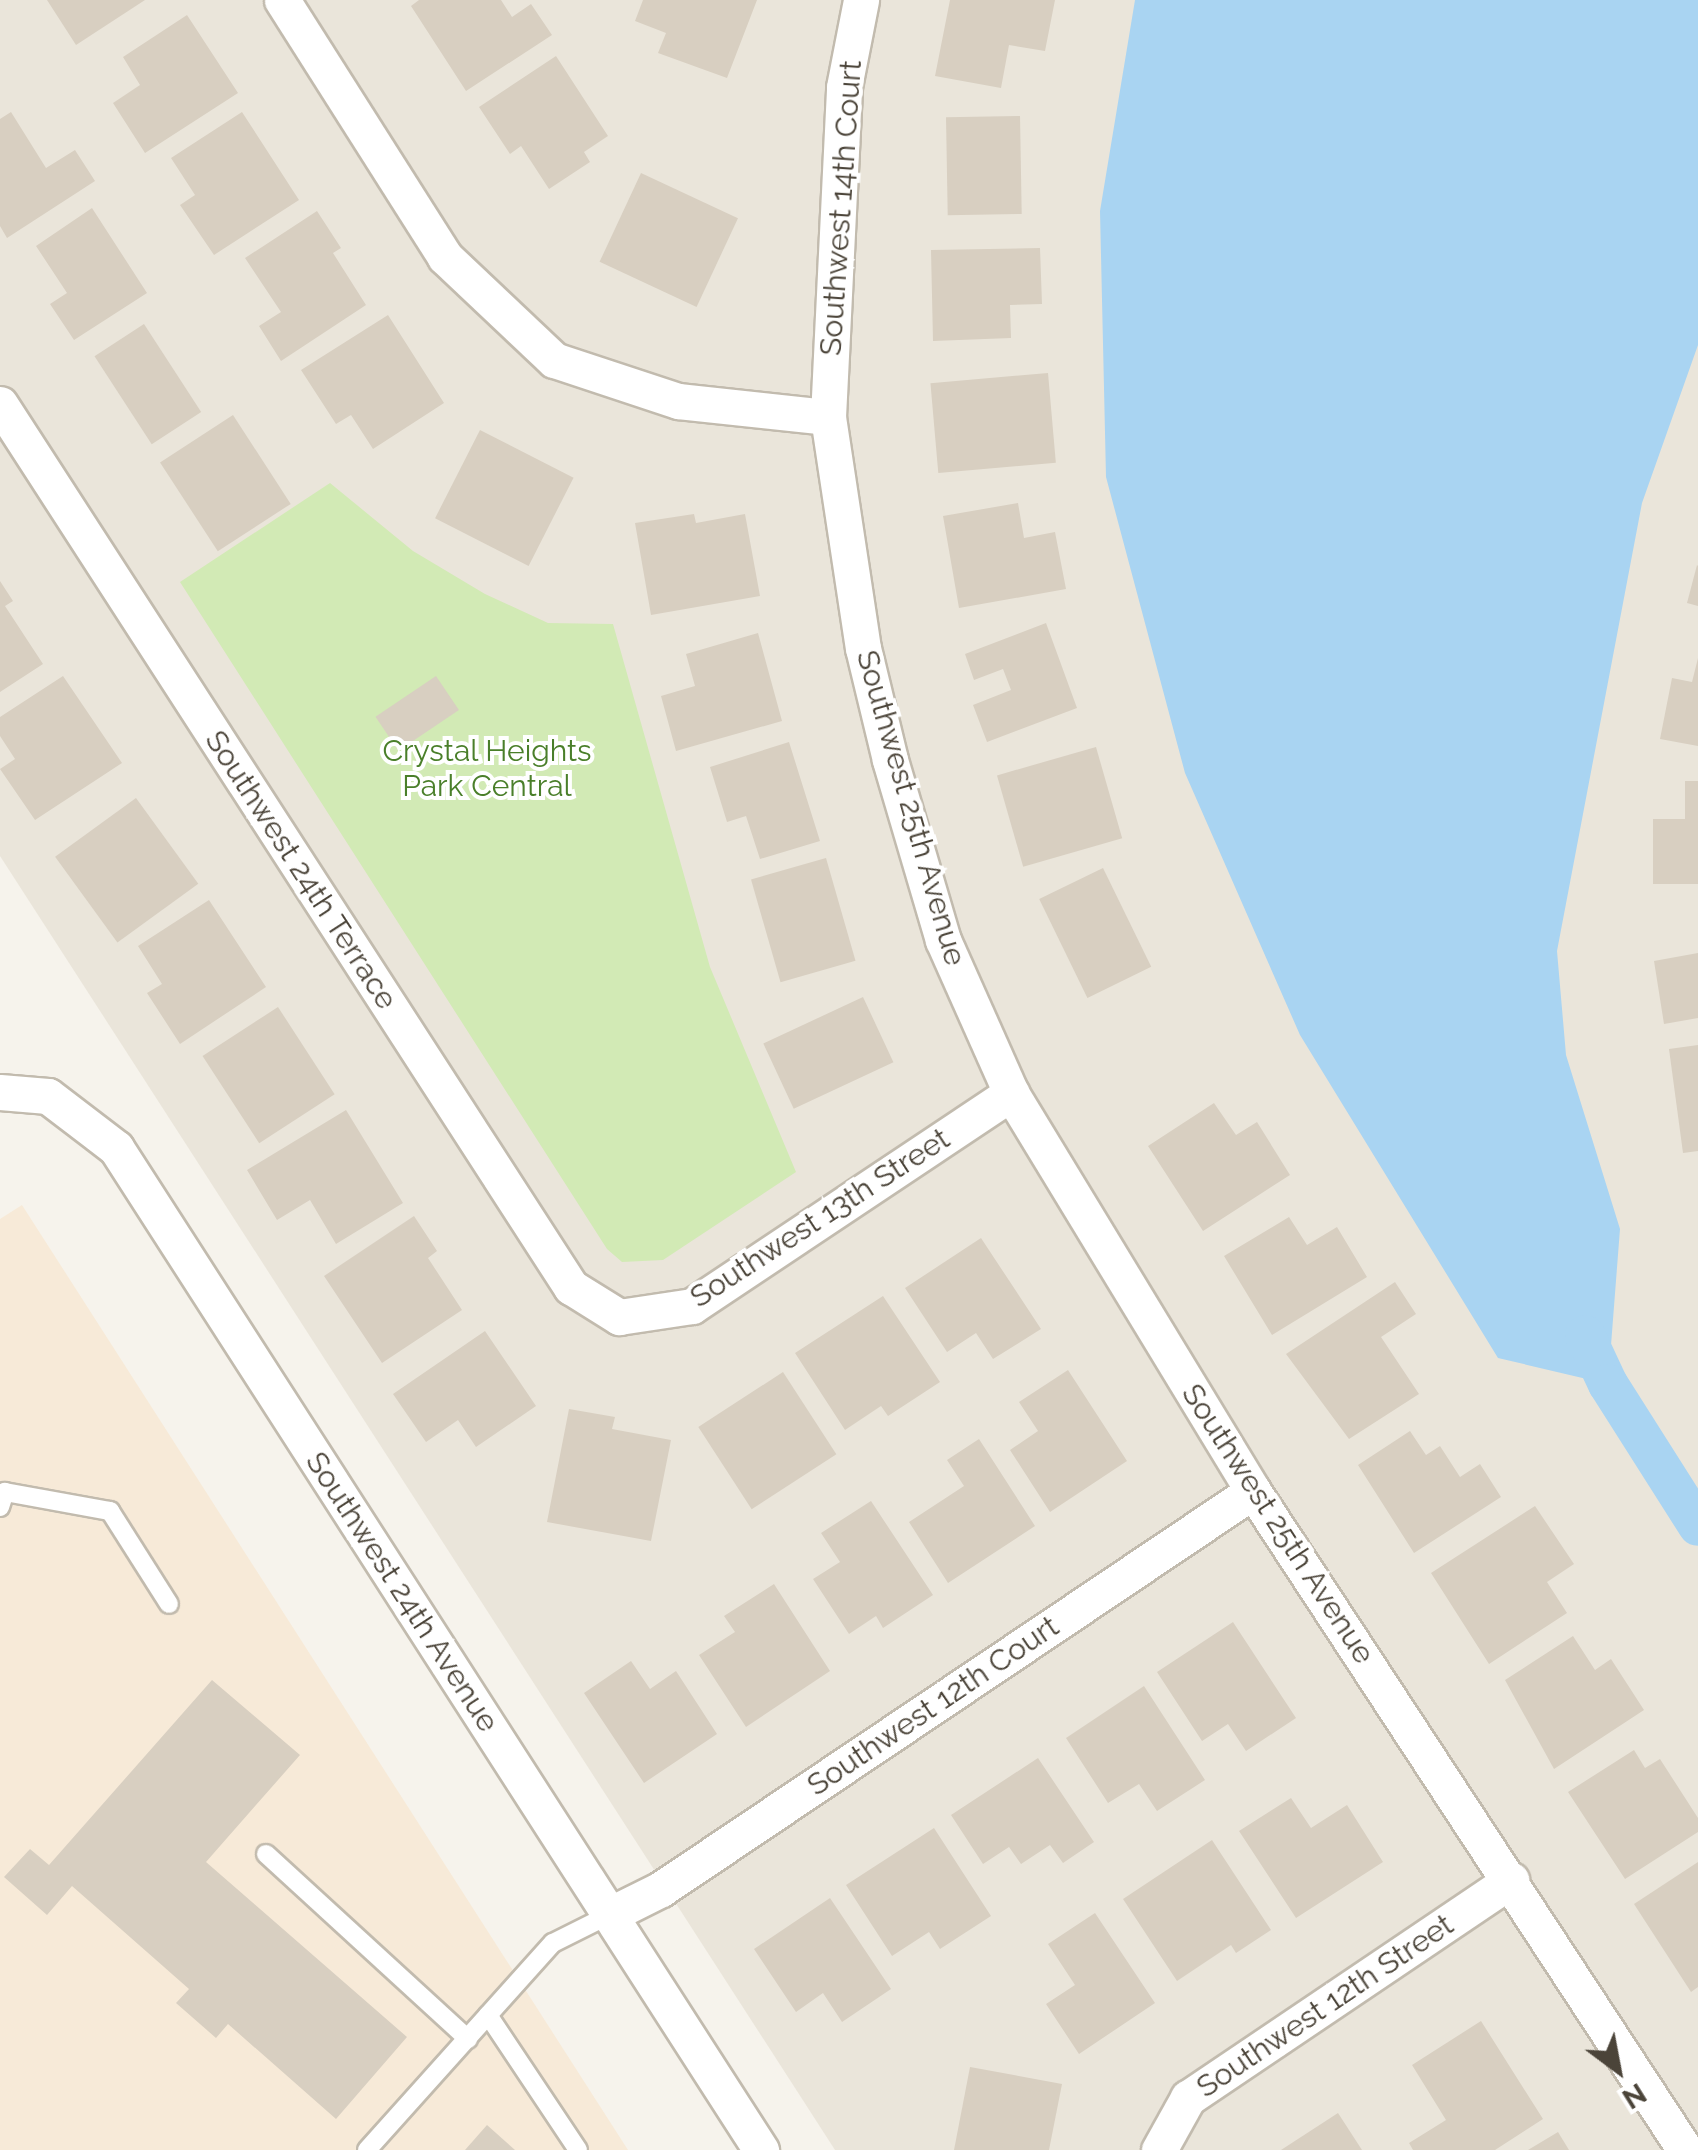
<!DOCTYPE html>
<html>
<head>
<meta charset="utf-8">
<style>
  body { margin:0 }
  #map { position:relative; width:1698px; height:2150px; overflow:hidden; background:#f6f3ec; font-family:Raleway,sans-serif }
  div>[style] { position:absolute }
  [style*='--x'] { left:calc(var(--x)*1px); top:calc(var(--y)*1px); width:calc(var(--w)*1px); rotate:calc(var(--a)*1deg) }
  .residential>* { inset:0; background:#eae5da }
  .commercial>* { inset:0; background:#f7ead8 }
  .green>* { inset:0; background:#d2eab5 }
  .water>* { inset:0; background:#a9d4f2 }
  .canal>* { height:40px; margin:-20px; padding:0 20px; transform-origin:20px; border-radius:20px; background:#a9d4f2 }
  .building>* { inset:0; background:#d8cfc1; transform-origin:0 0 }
  .roads { filter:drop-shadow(2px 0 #c2bbae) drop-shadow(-2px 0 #c2bbae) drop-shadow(0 2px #c2bbae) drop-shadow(0 -2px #c2bbae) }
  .lane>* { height:18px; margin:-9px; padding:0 9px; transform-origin:9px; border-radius:9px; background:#fff }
  .street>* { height:35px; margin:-17.5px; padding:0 17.5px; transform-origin:17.5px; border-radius:17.5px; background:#fff }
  span { translate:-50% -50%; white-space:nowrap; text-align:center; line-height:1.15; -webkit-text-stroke:8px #fff; paint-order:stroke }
  .street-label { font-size:30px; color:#4b4439 }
  .park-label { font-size:30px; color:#4a7f2a }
  .north { position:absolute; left:1568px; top:2020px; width:100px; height:100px; -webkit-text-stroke:8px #fff; paint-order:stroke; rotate:148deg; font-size:28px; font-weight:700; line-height:40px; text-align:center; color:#4b4439 }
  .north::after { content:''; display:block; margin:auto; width:35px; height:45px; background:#4b4439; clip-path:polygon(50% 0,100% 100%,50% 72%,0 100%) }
</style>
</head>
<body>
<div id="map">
  <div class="residential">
    <i style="clip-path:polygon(0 0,1698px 0,1698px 2150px,835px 2150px,0 856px)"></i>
  </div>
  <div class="commercial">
    <i style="clip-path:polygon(22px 1205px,628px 2150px,0 2150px,0 1219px)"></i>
  </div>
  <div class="green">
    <i style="clip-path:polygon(330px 483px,413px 551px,485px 594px,548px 623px,613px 624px,710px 967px,796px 1172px,663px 1260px,622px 1262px,607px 1249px,180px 582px)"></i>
  </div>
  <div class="water">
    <i style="clip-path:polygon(1135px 0,1698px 0,1698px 345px,1642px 503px,1557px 951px,1566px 1055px,1620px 1229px,1608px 1384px,1498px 1358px,1300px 1035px,1185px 773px,1106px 477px,1100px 211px)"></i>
  </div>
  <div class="canal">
    <i style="--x:1585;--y:1335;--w:54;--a:64.9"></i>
    <i style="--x:1608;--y:1384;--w:168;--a:57.6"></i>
  </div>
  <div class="building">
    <i style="clip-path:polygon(47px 0,145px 0,76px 45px)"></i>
    <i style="clip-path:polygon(419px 0,501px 0,512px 17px,531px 4px,552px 35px,466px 91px,411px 6px)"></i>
    <i style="clip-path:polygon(643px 0,757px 0,727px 78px,658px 53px,666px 33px,635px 21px)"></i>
    <i style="clip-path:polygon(950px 0,1055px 0,1045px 51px,1009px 45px,1001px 88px,935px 76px)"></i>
    <i style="clip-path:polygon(187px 15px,238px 93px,145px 153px,113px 103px,140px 85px,123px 57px)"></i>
    <i style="clip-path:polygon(556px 56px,608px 136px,584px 152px,590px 162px,549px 189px,521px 146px,510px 154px,479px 107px)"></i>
    <i style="clip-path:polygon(11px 112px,46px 168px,75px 150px,95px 181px,7px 238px,0 226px,0 119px)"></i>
    <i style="clip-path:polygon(242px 112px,299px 200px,214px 255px,180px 205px,195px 195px,171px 158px)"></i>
    <i style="left:1020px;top:116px;width:98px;height:74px;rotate:89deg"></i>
    <i style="left:641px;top:173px;width:107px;height:98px;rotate:25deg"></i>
    <i style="clip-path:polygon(92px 208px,147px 293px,74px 340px,50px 304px,67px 293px,36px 246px)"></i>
    <i style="clip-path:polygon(317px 211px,341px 248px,333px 253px,366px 305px,281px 361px,259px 326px,281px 312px,245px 258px)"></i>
    <i style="clip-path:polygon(1040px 248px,1042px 304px,1010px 305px,1011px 338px,933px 341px,931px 250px)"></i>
    <i style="clip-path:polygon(388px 315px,444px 403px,373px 449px,351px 415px,336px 424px,301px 370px)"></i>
    <i style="left:144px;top:324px;width:105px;height:59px;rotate:57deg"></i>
    <i style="left:1048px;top:373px;width:90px;height:118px;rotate:85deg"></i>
    <i style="left:233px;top:415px;width:106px;height:87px;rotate:57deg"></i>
    <i style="left:480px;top:430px;width:105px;height:99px;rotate:27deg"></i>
    <i style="clip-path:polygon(1018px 503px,1024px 538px,1055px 532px,1066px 589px,959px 608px,943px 516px)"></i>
    <i style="clip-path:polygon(694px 514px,696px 523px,745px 514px,760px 596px,651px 615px,635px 523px)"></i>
    <i style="clip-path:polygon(1697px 565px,1698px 566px,1698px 606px,1687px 603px)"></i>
    <i style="clip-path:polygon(0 581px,13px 601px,5px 606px,43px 664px,0 692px)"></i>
    <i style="clip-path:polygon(1046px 623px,1077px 708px,987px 742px,973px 705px,1011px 690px,1003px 669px,974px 680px,965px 654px)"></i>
    <i style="clip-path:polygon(758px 633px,782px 721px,676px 751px,661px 696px,695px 686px,686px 654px)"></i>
    <i style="clip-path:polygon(1698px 658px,1698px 746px,1660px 739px,1672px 678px,1692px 682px)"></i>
    <i style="clip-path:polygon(63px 676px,122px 763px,35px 820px,0 769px,15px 759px,0 736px,0 717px)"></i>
    <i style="left:436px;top:676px;width:41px;height:73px;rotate:56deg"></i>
    <i style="clip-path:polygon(789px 742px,820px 841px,760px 859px,746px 816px,727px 822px,710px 767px)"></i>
    <i style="left:1096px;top:747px;width:95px;height:103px;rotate:74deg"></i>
    <i style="clip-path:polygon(1685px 781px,1698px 781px,1698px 884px,1653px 884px,1653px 819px,1685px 819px)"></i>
    <i style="left:136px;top:798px;width:106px;height:100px;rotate:54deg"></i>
    <i style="left:826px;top:858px;width:107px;height:78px;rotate:74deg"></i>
    <i style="left:1103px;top:868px;width:110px;height:71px;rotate:64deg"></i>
    <i style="clip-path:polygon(209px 900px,266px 987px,180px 1044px,147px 993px,162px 984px,138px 946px)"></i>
    <i style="clip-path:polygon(1698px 953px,1698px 1018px,1664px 1024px,1654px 961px)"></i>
    <i style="left:863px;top:997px;width:72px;height:110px;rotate:65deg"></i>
    <i style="left:278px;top:1007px;width:104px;height:90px;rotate:57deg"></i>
    <i style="clip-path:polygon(1698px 1045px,1698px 1151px,1683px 1153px,1669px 1049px)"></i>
    <i style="clip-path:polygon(1214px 1103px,1236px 1135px,1257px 1122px,1290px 1175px,1203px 1231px,1148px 1146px)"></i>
    <i style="clip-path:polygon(346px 1110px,403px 1203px,336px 1244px,310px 1200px,277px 1220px,247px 1170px)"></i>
    <i style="clip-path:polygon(414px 1216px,437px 1251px,428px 1258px,462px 1310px,382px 1363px,324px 1276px)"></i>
    <i style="clip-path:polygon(1289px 1217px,1307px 1245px,1337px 1227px,1367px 1277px,1272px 1335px,1224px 1256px)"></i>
    <i style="clip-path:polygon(981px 1238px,1041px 1329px,993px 1359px,976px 1333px,947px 1352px,905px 1288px)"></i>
    <i style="clip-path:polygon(1395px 1282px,1416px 1314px,1381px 1337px,1419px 1394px,1349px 1439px,1286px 1354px)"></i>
    <i style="clip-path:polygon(883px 1296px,940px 1382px,888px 1416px,881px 1406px,845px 1430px,795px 1353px)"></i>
    <i style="clip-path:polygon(485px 1331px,536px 1406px,476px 1447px,458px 1420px,426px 1442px,393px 1394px)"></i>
    <i style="clip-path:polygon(1068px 1370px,1127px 1461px,1050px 1512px,1010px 1450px,1038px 1431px,1019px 1402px)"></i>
    <i style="left:783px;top:1372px;width:98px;height:101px;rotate:57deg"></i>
    <i style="clip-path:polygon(569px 1409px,615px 1417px,612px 1429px,671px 1440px,651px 1541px,547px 1522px)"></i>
    <i style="clip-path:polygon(1410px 1431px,1426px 1455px,1440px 1446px,1460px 1477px,1480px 1464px,1501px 1497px,1414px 1553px,1358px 1465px)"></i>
    <i style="clip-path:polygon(979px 1439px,1035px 1526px,948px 1583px,909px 1522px,964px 1486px,947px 1460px)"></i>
    <i style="clip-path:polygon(871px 1501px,933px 1595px,883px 1628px,876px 1616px,849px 1634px,813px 1579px,840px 1562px,821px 1533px)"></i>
    <i style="clip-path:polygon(1535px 1506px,1574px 1564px,1547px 1582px,1567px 1613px,1489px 1664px,1431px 1573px)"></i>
    <i style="clip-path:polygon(774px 1584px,830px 1671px,746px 1727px,699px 1655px,735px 1632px,724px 1616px)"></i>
    <i style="clip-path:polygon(1233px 1622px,1296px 1718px,1246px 1751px,1228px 1724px,1202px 1741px,1157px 1672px)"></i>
    <i style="clip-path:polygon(1573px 1636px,1595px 1670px,1611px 1659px,1644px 1710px,1554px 1769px,1505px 1680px)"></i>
    <i style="clip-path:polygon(631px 1661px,650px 1689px,676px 1671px,717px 1734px,644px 1783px,584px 1693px)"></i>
    <i style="clip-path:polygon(212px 1680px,300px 1755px,206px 1862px,407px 2037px,336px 2119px,228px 2024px,216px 2038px,176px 2003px,189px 1989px,72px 1886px,47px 1915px,4px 1877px,30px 1849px,49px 1865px)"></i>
    <i style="clip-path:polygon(1144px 1686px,1205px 1780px,1157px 1811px,1139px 1784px,1108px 1803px,1066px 1738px)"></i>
    <i style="clip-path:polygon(1634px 1750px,1645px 1768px,1660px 1759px,1698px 1818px,1698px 1832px,1625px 1879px,1568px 1792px)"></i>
    <i style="clip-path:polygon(1038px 1758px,1094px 1842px,1063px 1863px,1050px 1845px,1021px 1864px,1009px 1847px,983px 1864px,951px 1815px)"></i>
    <i style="clip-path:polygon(1291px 1798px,1311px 1828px,1347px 1805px,1383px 1862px,1296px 1918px,1239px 1831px)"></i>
    <i style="clip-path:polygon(934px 1828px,991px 1916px,940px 1949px,929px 1932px,892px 1956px,846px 1885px)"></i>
    <i style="clip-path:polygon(1212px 1840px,1271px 1930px,1236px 1953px,1231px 1945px,1177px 1981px,1123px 1899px)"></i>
    <i style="clip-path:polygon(1698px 1862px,1698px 1987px,1691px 1992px,1634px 1904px)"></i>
    <i style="clip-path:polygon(830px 1898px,891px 1989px,842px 2022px,823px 1993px,796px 2012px,754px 1949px)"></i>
    <i style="clip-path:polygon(1095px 1913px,1155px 2003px,1079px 2054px,1046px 2004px,1075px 1985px,1048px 1944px)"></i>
    <i style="clip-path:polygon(1481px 2021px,1543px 2119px,1495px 2150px,1413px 2150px,1409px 2143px,1446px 2120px,1412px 2065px)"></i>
    <i style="clip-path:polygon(970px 2067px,1062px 2084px,1049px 2150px,954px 2150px)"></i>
    <i style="clip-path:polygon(1338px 2113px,1362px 2150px,1281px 2150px)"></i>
    <i style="clip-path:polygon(487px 2125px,515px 2150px,465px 2150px)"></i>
    <i style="clip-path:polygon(1558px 2132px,1569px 2150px,1528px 2150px)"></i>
  </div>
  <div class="roads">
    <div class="lane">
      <i style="--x:0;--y:1507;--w:16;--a:-72"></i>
      <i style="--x:5;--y:1492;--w:107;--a:10.3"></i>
      <i style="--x:110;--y:1511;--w:110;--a:57.6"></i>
      <i style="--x:266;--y:1854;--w:274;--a:42.5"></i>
      <i style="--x:488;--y:2015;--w:162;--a:56.3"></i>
      <i style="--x:367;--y:2150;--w:278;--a:-48.1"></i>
      <i style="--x:553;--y:1943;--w:63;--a:-26.6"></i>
    </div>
    <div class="street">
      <i style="--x:282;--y:0;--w:304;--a:57.6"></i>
      <i style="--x:445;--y:257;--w:150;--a:43.4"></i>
      <i style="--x:554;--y:360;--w:131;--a:18.3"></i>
      <i style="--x:678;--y:401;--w:151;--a:6.1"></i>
      <i style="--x:828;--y:417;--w:234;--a:81.4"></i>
      <i style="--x:863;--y:648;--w:115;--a:76.4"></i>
      <i style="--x:890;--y:760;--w:188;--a:73.6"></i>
      <i style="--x:943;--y:940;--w:167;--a:66"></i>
      <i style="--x:1011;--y:1093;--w:466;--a:58.7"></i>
      <i style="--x:1253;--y:1491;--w:788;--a:56.75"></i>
      <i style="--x:0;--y:404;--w:1052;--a:57.11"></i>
      <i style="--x:571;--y:1287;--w:57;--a:32"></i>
      <i style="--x:619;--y:1317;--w:74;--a:-8.6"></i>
      <i style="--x:692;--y:1306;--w:384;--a:-33.7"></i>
      <i style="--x:828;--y:417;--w:330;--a:-87.2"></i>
      <i style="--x:844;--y:87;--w:89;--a:-78.9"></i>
      <i style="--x:0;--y:1092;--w:48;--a:4.8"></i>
      <i style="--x:48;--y:1096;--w:86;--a:37.4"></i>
      <i style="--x:116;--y:1148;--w:1192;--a:57.23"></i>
      <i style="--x:609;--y:1915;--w:58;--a:-26.6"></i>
      <i style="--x:661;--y:1889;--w:713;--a:-33.91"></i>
      <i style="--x:1159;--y:2150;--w:60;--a:-60.9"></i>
      <i style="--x:1188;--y:2098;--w:390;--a:-34"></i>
    </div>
  </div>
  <div class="street-label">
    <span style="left:841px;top:208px;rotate:-86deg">Southwest 14th Court</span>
    <span style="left:911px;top:808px;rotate:74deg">Southwest 25th Avenue</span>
    <span style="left:301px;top:870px;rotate:57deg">Southwest 24th Terrace</span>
    <span style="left:820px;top:1218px;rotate:-33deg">Southwest 13th Street</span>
    <span style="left:1278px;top:1524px;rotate:57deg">Southwest 25th Avenue</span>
    <span style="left:402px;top:1592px;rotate:57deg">Southwest 24th Avenue</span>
    <span style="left:933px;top:1706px;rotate:-34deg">Southwest 12th Court</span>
    <span style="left:1325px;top:2006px;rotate:-34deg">Southwest 12th Street</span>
  </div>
  <div class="park-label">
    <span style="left:487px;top:768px">Crystal Heights<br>Park Central</span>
  </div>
  <div class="north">N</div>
</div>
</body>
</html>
